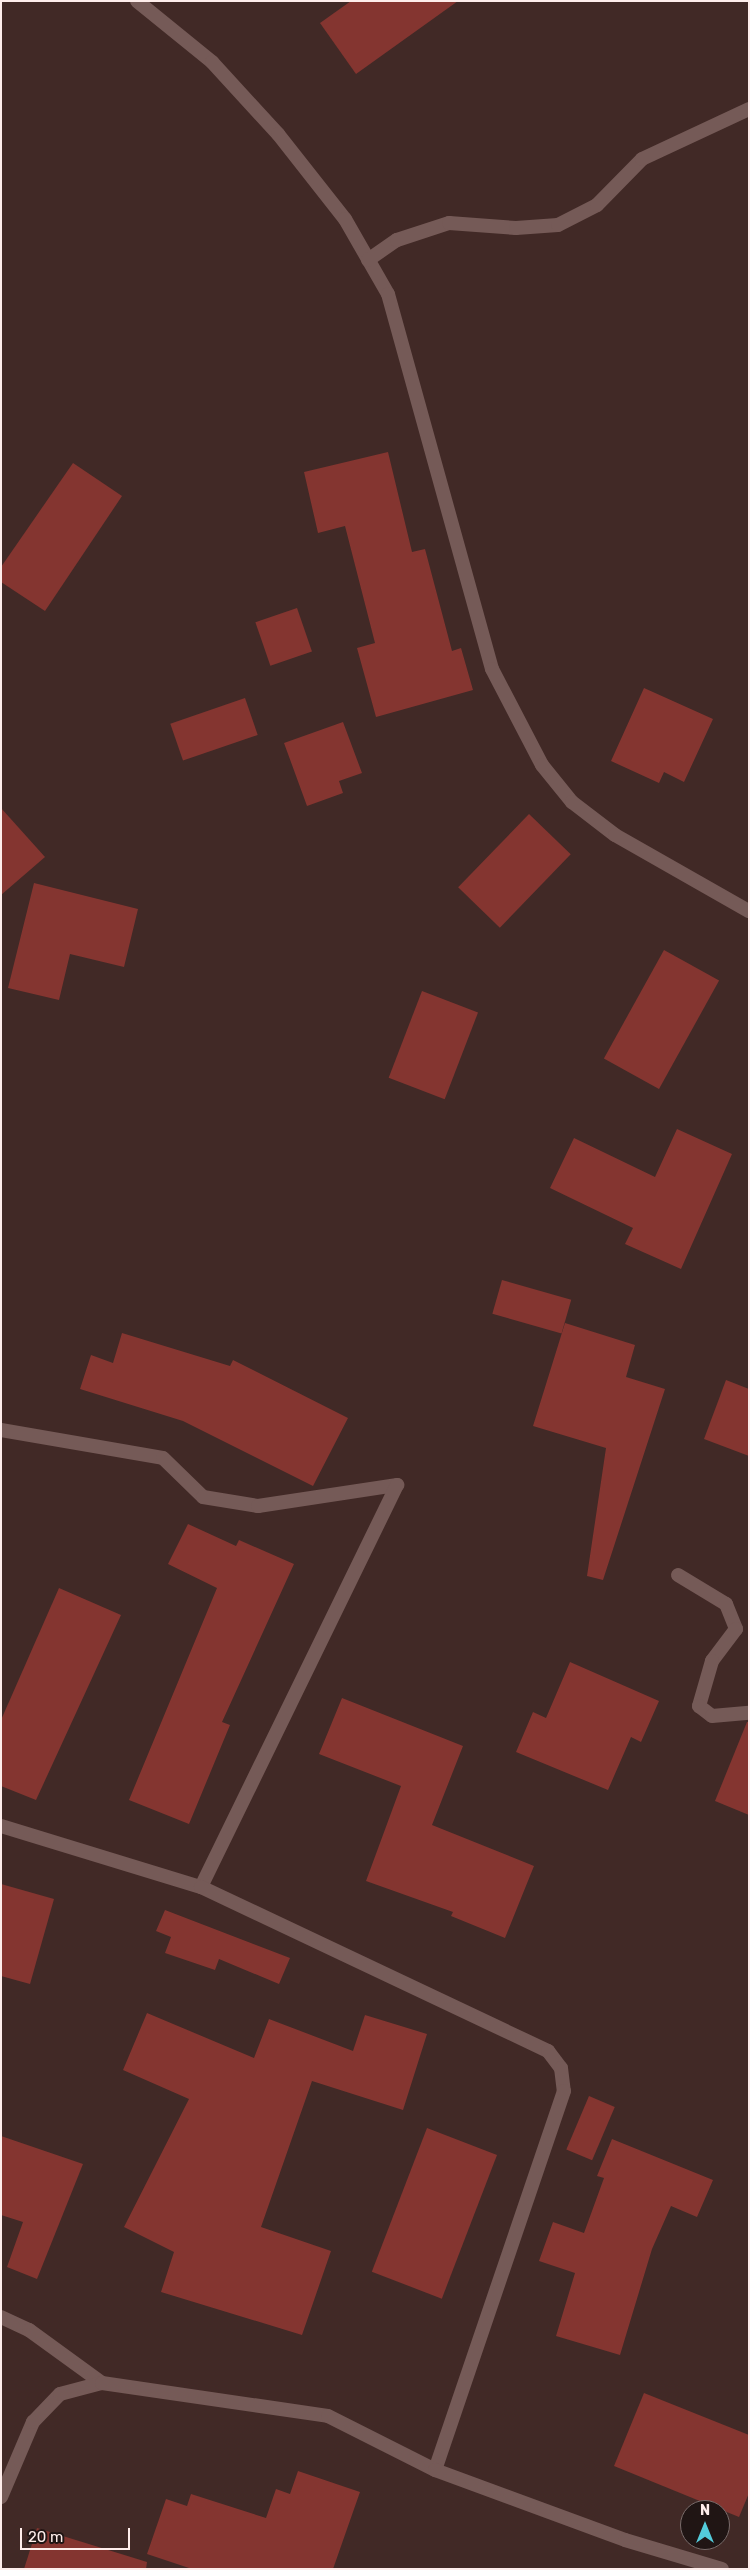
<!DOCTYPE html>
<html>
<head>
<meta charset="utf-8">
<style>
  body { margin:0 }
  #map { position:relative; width:750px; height:2570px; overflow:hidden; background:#412926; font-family:Rubik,sans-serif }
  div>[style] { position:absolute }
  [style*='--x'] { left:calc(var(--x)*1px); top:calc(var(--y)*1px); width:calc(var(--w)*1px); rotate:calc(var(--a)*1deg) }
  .building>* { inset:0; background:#843530; transform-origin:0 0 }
  .minor>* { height:14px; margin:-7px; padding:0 7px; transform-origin:7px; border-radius:7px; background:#755a57 }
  span { translate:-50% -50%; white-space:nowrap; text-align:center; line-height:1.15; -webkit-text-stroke:5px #201514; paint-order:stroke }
  .frame { position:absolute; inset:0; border:2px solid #feedeb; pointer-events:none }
  .north { position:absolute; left:680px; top:2500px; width:50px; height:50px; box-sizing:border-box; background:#201514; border:1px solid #796b6a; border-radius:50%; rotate:0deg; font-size:14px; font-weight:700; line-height:20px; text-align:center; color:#feedeb }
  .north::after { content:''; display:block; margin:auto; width:18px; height:22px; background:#53cbda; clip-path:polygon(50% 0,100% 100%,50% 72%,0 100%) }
  .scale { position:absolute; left:20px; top:2528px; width:110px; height:22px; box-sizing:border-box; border:2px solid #feedeb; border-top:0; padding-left:6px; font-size:15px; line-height:18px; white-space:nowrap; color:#feedeb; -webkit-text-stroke:4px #201514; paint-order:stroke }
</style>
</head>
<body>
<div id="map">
  <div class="building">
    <i style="clip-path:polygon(351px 1px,458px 1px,356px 74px,320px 23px)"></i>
    <i style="clip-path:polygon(388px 452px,412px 552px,425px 549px,452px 651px,461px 648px,473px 690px,376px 717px,357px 648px,375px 643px,345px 526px,318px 533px,304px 472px)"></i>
    <i style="clip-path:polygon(73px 463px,122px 496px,45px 611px,1px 582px,1px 567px)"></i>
    <i style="left:297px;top:608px;width:46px;height:44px;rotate:71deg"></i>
    <i style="clip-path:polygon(644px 688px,713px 719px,684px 782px,664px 772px,659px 783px,611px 761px)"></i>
    <i style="left:245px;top:698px;width:39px;height:79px;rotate:71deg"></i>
    <i style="clip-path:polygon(343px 722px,362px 773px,339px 781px,343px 793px,307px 806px,284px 743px)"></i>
    <i style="clip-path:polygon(1px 808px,45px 857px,1px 895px)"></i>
    <i style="left:529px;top:814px;width:58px;height:102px;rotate:44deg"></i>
    <i style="clip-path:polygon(34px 883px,138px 909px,124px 967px,70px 954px,59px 1000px,8px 988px)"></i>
    <i style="left:664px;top:950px;width:63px;height:124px;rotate:29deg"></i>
    <i style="left:422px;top:991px;width:60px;height:93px;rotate:21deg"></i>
    <i style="clip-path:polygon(677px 1129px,732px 1154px,681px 1269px,625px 1244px,633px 1228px,550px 1188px,574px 1138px,655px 1177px)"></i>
    <i style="left:502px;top:1280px;width:72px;height:35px;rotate:16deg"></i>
    <i style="clip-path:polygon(565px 1323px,635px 1345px,626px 1377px,665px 1389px,603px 1580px,587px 1576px,606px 1448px,533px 1426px)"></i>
    <i style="clip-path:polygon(122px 1333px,230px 1366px,233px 1360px,348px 1418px,313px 1486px,183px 1421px,80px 1389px,91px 1355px,113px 1363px)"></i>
    <i style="clip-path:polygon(726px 1380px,749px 1389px,749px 1456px,704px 1439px)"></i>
    <i style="clip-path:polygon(188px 1524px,236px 1546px,239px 1540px,294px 1564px,222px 1722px,230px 1725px,189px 1824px,129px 1800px,217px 1588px,168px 1564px)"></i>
    <i style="clip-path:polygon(59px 1588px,121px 1615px,36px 1800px,1px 1786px,1px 1720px)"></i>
    <i style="clip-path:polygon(570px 1662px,659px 1701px,641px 1742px,631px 1737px,608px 1790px,516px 1752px,533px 1712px,546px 1718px)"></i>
    <i style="clip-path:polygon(342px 1698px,463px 1746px,432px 1825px,534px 1866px,505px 1938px,451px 1916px,453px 1912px,366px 1881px,401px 1786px,319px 1754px)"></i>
    <i style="clip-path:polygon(747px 1722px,749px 1722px,749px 1815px,715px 1801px)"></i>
    <i style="clip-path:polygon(1px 1884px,54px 1899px,30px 1984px,1px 1976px)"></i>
    <i style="clip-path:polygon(165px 1910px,290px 1958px,279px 1984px,219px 1959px,215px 1970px,165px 1953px,171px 1937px,156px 1931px)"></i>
    <i style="clip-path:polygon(147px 2013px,254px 2058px,269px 2019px,353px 2051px,365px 2015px,427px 2034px,403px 2110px,312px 2081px,261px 2227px,331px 2251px,302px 2335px,161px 2292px,174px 2252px,124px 2227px,189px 2099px,123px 2070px)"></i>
    <i style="left:589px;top:2096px;width:28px;height:58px;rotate:23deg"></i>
    <i style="left:427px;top:2128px;width:75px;height:154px;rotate:21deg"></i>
    <i style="clip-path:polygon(1px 2136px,83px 2164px,37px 2279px,7px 2267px,23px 2222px,1px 2215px)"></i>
    <i style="clip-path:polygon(612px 2139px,713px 2180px,697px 2217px,671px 2206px,652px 2249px,620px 2355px,556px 2336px,575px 2273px,539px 2261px,553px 2222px,584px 2233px,604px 2178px,597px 2176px)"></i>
    <i style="clip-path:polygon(644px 2393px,749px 2435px,749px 2493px,739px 2517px,614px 2466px)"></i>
    <i style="clip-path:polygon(298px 2471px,360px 2492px,333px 2569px,192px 2569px,147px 2554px,166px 2499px,187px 2506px,191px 2494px,266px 2518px,276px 2489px,290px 2494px)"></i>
    <i style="clip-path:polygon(37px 2528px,147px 2562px,146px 2569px,24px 2569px)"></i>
  </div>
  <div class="minor">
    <i style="--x:137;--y:1;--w:97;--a:39.1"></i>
    <i style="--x:212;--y:62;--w:98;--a:47.5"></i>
    <i style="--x:278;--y:134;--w:108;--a:51.8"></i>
    <i style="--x:345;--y:219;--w:86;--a:60.2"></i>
    <i style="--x:388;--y:294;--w:389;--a:74.5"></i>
    <i style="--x:492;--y:669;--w:108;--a:62.5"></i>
    <i style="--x:542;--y:765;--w:48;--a:51"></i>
    <i style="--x:572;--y:802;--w:54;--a:37.5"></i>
    <i style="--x:615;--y:835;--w:154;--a:29.6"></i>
    <i style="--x:368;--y:260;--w:35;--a:-35"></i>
    <i style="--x:397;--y:240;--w:55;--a:-18.1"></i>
    <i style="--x:449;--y:223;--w:67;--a:4.3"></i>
    <i style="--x:516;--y:228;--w:42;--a:-4.1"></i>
    <i style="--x:558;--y:225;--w:44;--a:-27.1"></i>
    <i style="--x:597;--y:205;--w:64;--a:-45.6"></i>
    <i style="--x:642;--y:159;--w:118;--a:-25"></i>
    <i style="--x:1;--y:1430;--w:164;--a:9.8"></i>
    <i style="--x:163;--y:1458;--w:56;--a:44.3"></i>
    <i style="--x:203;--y:1497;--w:56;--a:9.3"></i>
    <i style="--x:258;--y:1506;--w:141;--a:-8.6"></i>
    <i style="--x:397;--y:1485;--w:447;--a:116"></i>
    <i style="--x:678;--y:1575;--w:56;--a:31.1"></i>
    <i style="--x:726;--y:1604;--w:27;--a:68"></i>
    <i style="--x:736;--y:1629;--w:40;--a:127"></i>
    <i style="--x:712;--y:1661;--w:47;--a:106.1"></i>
    <i style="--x:699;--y:1706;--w:16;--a:38"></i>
    <i style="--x:712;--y:1716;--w:37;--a:-5"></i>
    <i style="--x:1;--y:1826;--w:209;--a:17"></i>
    <i style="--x:201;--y:1887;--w:384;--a:25.3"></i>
    <i style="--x:548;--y:2051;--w:21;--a:53"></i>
    <i style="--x:561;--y:2068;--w:23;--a:83"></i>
    <i style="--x:564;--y:2091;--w:400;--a:108.8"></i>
    <i style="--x:1;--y:2317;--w:31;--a:25"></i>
    <i style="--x:29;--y:2330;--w:90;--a:36"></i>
    <i style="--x:1;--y:2497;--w:82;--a:-66.9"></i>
    <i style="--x:33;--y:2422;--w:39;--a:-46"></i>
    <i style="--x:60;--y:2394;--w:43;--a:-14.7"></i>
    <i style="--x:102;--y:2383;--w:228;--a:8.3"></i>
    <i style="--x:328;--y:2416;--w:120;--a:26.8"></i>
    <i style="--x:435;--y:2470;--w:202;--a:20.2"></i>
    <i style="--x:625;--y:2540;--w:101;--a:16.6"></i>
  </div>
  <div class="frame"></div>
  <div class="north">N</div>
  <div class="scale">20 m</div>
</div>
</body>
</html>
